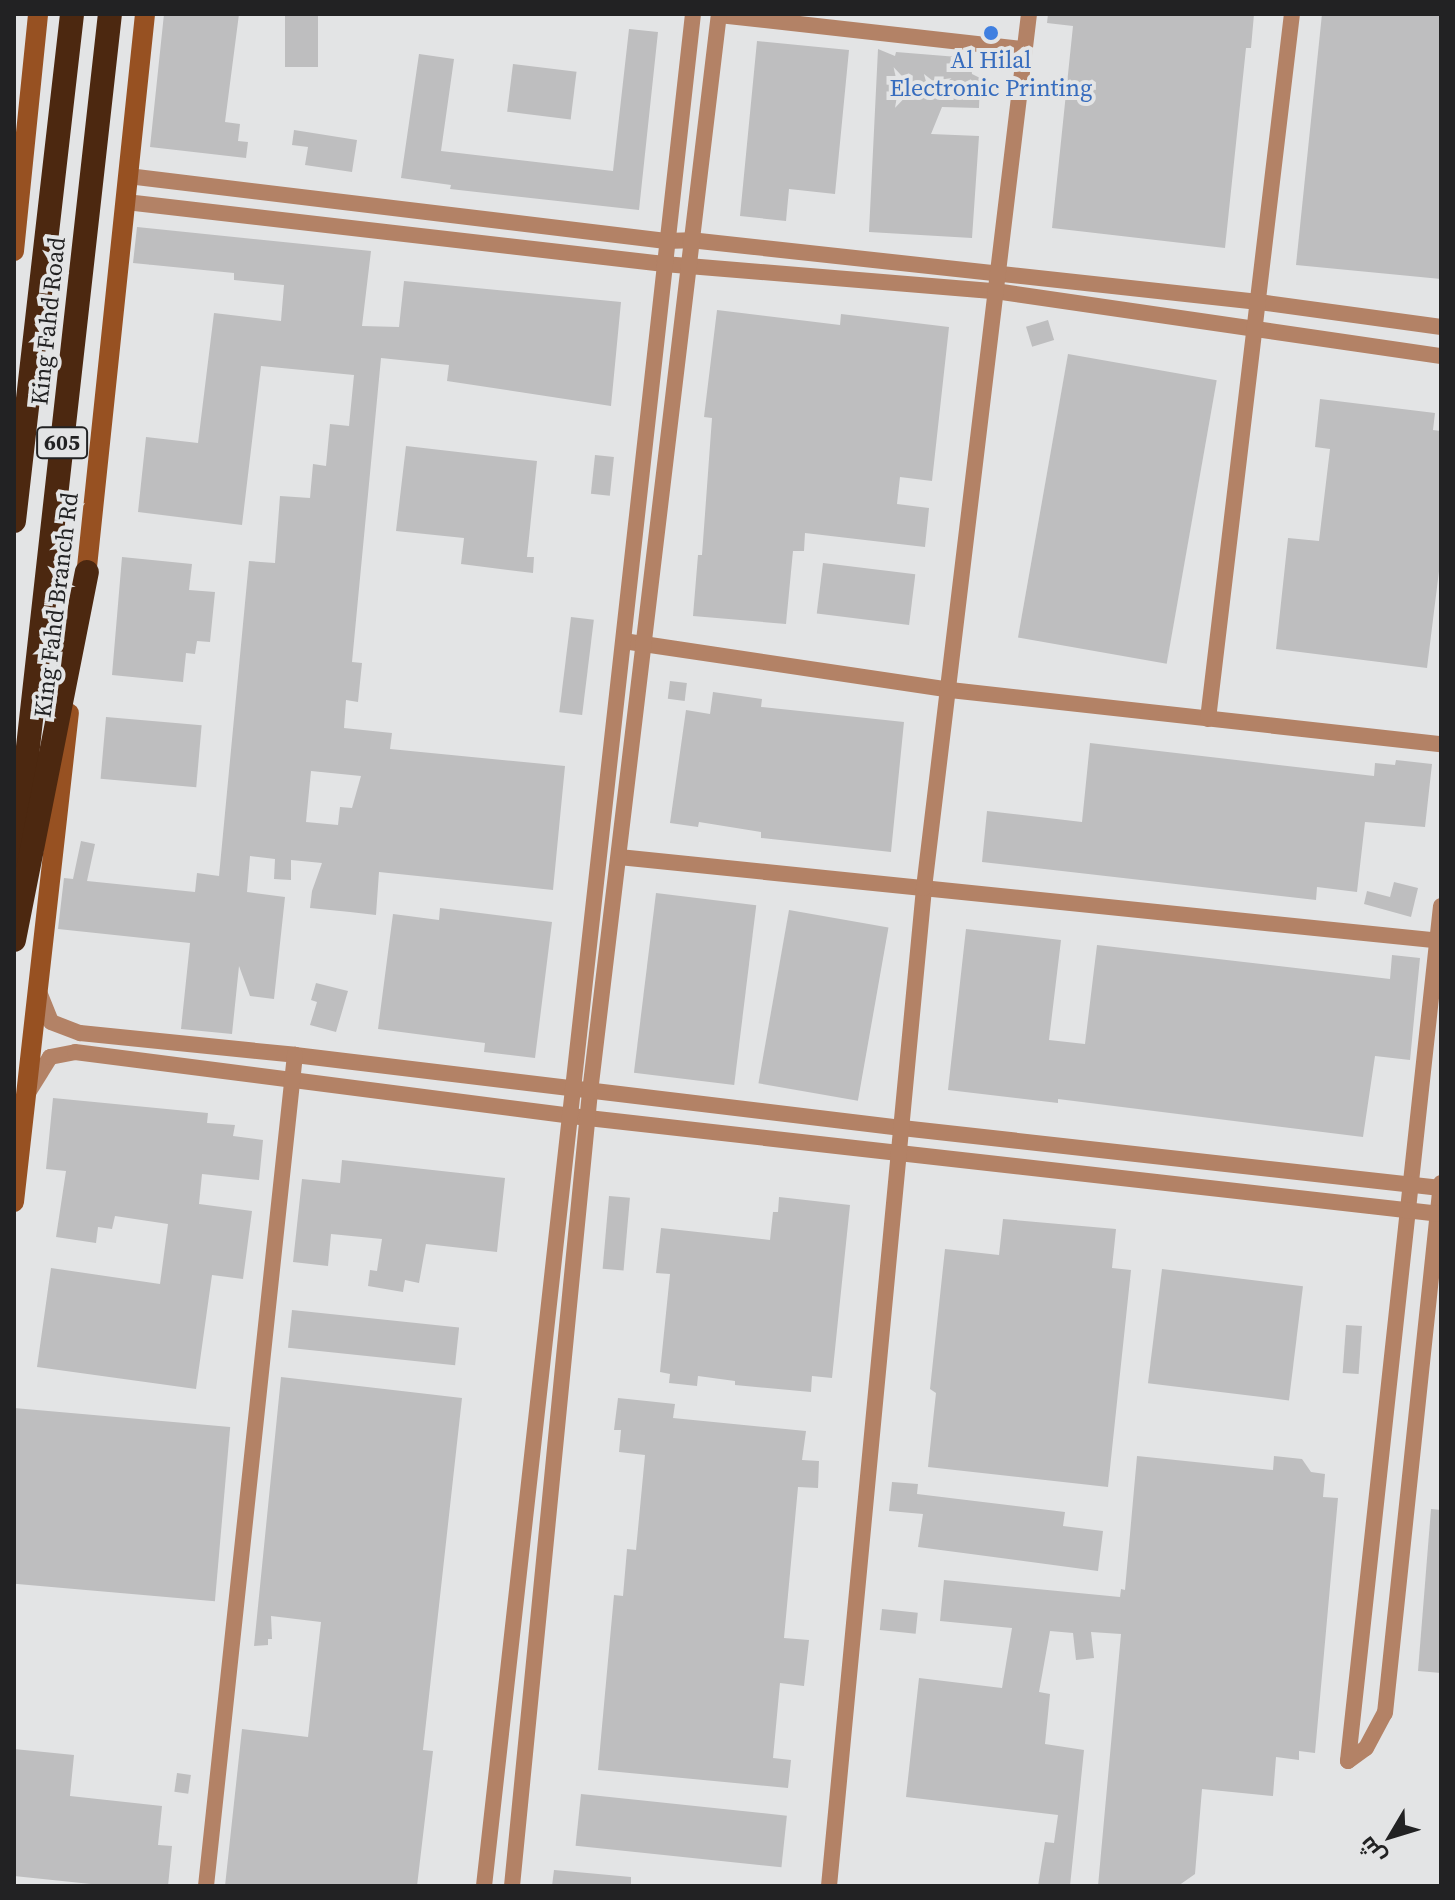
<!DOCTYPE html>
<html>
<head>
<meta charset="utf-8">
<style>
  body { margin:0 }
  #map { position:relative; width:1455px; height:1900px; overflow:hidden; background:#e3e4e5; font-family:"Source Serif 4",Cairo,serif }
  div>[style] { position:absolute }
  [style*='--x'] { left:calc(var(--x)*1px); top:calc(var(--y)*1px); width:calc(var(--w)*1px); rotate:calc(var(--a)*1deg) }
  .building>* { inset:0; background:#bebebf; transform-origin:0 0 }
  .street>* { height:16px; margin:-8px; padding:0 8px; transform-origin:8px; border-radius:8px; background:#b38266 }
  .secondary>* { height:20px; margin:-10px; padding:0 10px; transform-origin:10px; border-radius:10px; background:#975122 }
  .highway>* { height:24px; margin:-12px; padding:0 12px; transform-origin:12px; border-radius:12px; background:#4c2810 }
  .dots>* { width:22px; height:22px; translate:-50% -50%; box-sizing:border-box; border:4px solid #e3e4e5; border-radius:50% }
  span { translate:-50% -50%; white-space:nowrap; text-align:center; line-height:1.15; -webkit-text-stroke:8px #e3e4e5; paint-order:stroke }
  .shield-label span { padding:2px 6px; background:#e3e4e5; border:2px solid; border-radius:6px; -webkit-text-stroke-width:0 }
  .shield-label { font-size:22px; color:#222223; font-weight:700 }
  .shop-label { font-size:24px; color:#366cbe }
  .street-label { font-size:24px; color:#222223 }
  .frame { position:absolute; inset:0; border:16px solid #222223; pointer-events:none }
  .north { position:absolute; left:1351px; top:1796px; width:80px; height:80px; -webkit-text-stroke:6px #e3e4e5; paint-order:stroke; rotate:232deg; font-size:22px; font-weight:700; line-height:32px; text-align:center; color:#222223 }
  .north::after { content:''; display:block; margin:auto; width:28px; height:36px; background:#222223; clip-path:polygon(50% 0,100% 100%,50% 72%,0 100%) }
</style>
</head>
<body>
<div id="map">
  <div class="building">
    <i style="clip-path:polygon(164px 14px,239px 14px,225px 122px,240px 124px,238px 141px,248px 142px,246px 158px,150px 147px)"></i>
    <i style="left:285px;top:14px;width:33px;height:53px"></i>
    <i style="clip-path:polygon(1048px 14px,1254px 14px,1251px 48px,1246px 48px,1225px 248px,1052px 228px,1073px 26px,1047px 23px)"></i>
    <i style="clip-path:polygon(1322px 14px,1441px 14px,1441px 279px,1296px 265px)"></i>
    <i style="clip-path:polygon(629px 29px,658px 32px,639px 210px,450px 189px,451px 185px,401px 178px,419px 54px,454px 59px,441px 151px,613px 171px)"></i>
    <i style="clip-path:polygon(757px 41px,849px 50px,835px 194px,789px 189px,786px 221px,740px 216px)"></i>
    <i style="clip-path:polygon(878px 49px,895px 56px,896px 52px,970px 58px,972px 74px,980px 78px,979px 108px,942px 107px,931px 134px,979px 136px,972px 238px,869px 232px)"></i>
    <i style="left:513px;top:64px;width:64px;height:48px;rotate:7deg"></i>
    <i style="clip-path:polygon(294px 130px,357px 140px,352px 172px,305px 165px,308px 147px,292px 145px)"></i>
    <i style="clip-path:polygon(evenodd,137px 227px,371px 251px,362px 326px,399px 327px,404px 281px,621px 302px,611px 406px,447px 381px,449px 365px,381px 358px,352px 662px,362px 663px,358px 702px,346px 700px,344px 728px,392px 733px,390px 749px,565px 766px,553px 890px,379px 872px,376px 915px,350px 912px,310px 908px,312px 891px,322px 863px,291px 860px,291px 880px,274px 879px,275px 859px,250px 856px,247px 892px,285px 897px,274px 999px,250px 996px,239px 966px,232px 1034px,181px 1029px,190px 943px,58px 929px,64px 878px,73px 879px,81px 841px,95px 844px,87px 881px,195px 892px,197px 873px,219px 876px,249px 561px,275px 563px,280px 496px,310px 498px,313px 464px,326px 466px,330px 424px,349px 426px,354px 375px,261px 366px,242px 525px,138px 512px,146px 437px,198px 443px,214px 313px,281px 321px,284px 285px,234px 280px,234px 273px,133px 263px,137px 227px,311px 771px,361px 776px,352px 808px,340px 807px,338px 825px,306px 822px,311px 771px)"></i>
    <i style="clip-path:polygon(717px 310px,840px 325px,841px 314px,949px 327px,932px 481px,900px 477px,897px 504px,929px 508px,925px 547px,805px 533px,804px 551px,793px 551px,786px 624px,693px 616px,698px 555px,702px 555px,712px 418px,704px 417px)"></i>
    <i style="left:1048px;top:320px;width:21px;height:23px;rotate:73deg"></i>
    <i style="left:1068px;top:354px;width:151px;height:288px;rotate:10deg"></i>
    <i style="clip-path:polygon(1320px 399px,1435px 413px,1433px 430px,1441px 431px,1441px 555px,1427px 668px,1276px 649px,1288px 538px,1319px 541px,1330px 449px,1315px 447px)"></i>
    <i style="clip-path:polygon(406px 446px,537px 461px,527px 557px,534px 557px,533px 573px,461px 564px,464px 538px,396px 531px)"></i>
    <i style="left:595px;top:455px;width:19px;height:39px;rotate:6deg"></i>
    <i style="clip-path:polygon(122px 557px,192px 564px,189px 590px,215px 592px,210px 642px,197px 641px,195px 654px,186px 653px,183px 682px,112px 675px)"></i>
    <i style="left:823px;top:563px;width:93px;height:51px;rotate:7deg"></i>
    <i style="left:571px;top:617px;width:23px;height:96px;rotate:7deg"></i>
    <i style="left:670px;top:681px;width:17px;height:18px;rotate:7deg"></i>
    <i style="clip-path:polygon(713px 692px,762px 699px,761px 707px,904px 722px,891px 852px,761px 838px,761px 832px,699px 822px,698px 827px,670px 823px,686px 710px,710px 714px)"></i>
    <i style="left:106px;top:717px;width:96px;height:62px;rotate:5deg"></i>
    <i style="clip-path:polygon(1090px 743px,1374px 776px,1375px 763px,1395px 765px,1396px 760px,1432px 764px,1425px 827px,1365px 822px,1357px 892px,1317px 887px,1316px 900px,982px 862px,987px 811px,1082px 822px)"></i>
    <i style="clip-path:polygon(1394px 882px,1418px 888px,1411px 917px,1364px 904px,1367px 891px,1390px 897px)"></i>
    <i style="left:656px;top:893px;width:101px;height:181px;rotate:7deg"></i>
    <i style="clip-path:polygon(440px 908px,552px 922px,535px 1058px,484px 1052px,485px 1043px,378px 1029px,393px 914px,439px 920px)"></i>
    <i style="left:789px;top:910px;width:101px;height:176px;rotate:10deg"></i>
    <i style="clip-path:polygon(966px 929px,1061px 940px,1049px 1040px,1085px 1044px,1097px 945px,1390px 979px,1392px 955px,1420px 958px,1410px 1060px,1375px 1056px,1363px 1137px,1058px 1099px,1058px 1103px,948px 1090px)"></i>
    <i style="clip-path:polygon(316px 983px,348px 991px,336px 1032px,310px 1025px,317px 1002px,311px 1000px)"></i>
    <i style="clip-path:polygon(53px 1098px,208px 1113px,207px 1123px,235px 1125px,233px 1136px,263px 1140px,259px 1180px,202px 1174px,199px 1204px,252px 1211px,243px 1279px,212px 1275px,196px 1389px,37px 1367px,51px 1268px,160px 1284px,168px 1224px,115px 1216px,112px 1229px,98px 1227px,96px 1243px,56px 1237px,66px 1171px,46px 1169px)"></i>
    <i style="clip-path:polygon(342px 1160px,505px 1178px,497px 1252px,426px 1244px,419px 1283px,405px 1280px,403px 1292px,368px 1286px,370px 1270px,377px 1271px,382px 1239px,331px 1234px,328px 1266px,293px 1262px,302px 1179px,340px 1183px)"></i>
    <i style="left:609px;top:1196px;width:21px;height:73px;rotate:5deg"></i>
    <i style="clip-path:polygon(779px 1197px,850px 1205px,832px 1378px,812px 1376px,811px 1392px,735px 1385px,735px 1381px,698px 1376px,697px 1386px,669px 1383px,670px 1374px,660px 1372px,670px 1274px,656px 1273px,661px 1228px,770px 1240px,773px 1212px,778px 1212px)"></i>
    <i style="clip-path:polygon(1003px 1219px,1116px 1229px,1112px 1268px,1131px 1270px,1108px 1487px,928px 1467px,936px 1393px,930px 1389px,945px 1249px,999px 1255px)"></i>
    <i style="left:1162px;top:1269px;width:142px;height:115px;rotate:7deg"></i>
    <i style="left:292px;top:1310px;width:168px;height:38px;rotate:6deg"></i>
    <i style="left:1346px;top:1325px;width:16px;height:48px;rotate:4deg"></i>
    <i style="clip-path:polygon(281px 1377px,462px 1398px,423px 1750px,433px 1751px,417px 1886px,225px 1886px,242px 1729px,308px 1737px,321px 1622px,271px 1616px,272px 1639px,268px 1639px,268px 1645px,254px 1646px)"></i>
    <i style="clip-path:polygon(618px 1398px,675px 1404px,673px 1418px,806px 1431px,802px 1460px,819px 1461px,818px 1488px,798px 1487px,784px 1638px,809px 1640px,804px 1686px,780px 1683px,773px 1758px,791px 1760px,788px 1788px,598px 1770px,614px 1595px,623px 1596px,627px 1549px,636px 1550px,645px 1455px,619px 1452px,621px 1430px,614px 1430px)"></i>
    <i style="left:14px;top:1408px;width:217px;height:175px;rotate:5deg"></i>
    <i style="clip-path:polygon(1137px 1456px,1273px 1470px,1274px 1456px,1302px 1459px,1311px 1472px,1325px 1474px,1323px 1497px,1338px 1498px,1315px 1753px,1299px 1751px,1299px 1760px,1276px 1757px,1273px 1796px,1202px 1789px,1195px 1874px,1178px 1886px,1098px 1886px,1121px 1634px,1091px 1632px,1094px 1658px,1076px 1660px,1073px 1633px,1050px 1631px,1039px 1692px,1050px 1694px,1045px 1744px,1084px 1750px,1070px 1886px,1038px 1886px,1045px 1842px,1054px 1843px,1058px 1815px,906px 1797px,919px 1678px,1002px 1688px,1012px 1628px,940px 1621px,944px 1580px,1120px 1597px,1121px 1589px,1125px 1590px)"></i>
    <i style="clip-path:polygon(892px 1482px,918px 1484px,917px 1494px,1065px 1512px,1063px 1526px,1103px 1531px,1098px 1571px,918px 1547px,923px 1514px,889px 1511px)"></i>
    <i style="clip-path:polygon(1431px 1509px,1441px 1510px,1441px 1673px,1418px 1671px)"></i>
    <i style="left:882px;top:1609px;width:36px;height:21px;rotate:6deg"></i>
    <i style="clip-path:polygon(14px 1749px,74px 1755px,70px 1796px,162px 1806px,158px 1845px,172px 1846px,168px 1886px,110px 1886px,14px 1876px)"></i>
    <i style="left:177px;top:1773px;width:14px;height:19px;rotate:8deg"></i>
    <i style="left:581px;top:1794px;width:207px;height:52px;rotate:6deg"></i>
    <i style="clip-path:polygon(554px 1870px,631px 1877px,631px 1886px,552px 1886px)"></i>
  </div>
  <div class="street">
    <i style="--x:719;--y:15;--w:307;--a:6.4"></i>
    <i style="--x:128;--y:176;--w:542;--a:6.89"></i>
    <i style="--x:666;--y:241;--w:24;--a:-2"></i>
    <i style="--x:690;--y:240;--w:572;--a:6.22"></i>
    <i style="--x:1259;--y:302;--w:184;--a:7.8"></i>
    <i style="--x:126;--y:202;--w:542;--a:6.57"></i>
    <i style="--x:664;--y:264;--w:332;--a:4.7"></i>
    <i style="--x:995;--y:291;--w:451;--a:8.3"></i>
    <i style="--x:630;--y:642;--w:324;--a:8.5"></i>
    <i style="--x:950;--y:690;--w:494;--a:6.3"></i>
    <i style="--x:1208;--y:719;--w:710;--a:-83.21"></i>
    <i style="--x:619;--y:857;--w:826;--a:5.83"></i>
    <i style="--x:1441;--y:906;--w:860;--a:96.21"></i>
    <i style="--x:1348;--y:1761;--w:22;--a:-36"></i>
    <i style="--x:1366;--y:1748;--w:40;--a:-62"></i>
    <i style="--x:1385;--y:1713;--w:533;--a:-83.97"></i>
    <i style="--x:39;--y:992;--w:32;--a:68"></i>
    <i style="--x:51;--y:1022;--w:31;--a:21"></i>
    <i style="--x:80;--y:1033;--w:216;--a:5.8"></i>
    <i style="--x:295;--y:1055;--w:611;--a:6.86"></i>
    <i style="--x:902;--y:1128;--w:542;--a:6.35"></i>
    <i style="--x:29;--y:1091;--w:40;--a:-58"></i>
    <i style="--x:50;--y:1057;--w:25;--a:-11"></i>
    <i style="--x:75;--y:1052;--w:517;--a:7.33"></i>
    <i style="--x:588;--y:1118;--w:858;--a:6.42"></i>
    <i style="--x:206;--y:1886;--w:836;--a:-83.89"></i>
    <i style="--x:484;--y:1886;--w:1884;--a:-83.63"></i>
    <i style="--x:512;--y:1886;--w:798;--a:-84.39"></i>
    <i style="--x:590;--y:1092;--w:1086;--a:-83.18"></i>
    <i style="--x:829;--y:1886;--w:1003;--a:-84.56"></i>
    <i style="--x:924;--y:888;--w:880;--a:-83.15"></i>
  </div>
  <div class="secondary">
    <i style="--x:14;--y:251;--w:238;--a:-84.2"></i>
    <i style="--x:85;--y:586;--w:575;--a:-84.01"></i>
    <i style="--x:14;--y:1202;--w:492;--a:-83.6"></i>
  </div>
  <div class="highway">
    <i style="--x:14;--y:521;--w:510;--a:-83.47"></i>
    <i style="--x:14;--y:872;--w:863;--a:-83.62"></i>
    <i style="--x:14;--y:940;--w:375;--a:-78.8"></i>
  </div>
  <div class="dots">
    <i style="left:991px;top:33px;background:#3f7fe0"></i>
  </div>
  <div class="shield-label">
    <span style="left:62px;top:443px">605</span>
  </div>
  <div class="shop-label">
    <span style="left:991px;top:74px">Al Hilal<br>Electronic Printing</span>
  </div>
  <div class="street-label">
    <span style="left:48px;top:321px;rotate:-84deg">King Fahd Road</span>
    <span style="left:56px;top:605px;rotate:-83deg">King Fahd Branch Rd</span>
  </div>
  <div class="frame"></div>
  <div class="north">ش</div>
</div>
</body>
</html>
